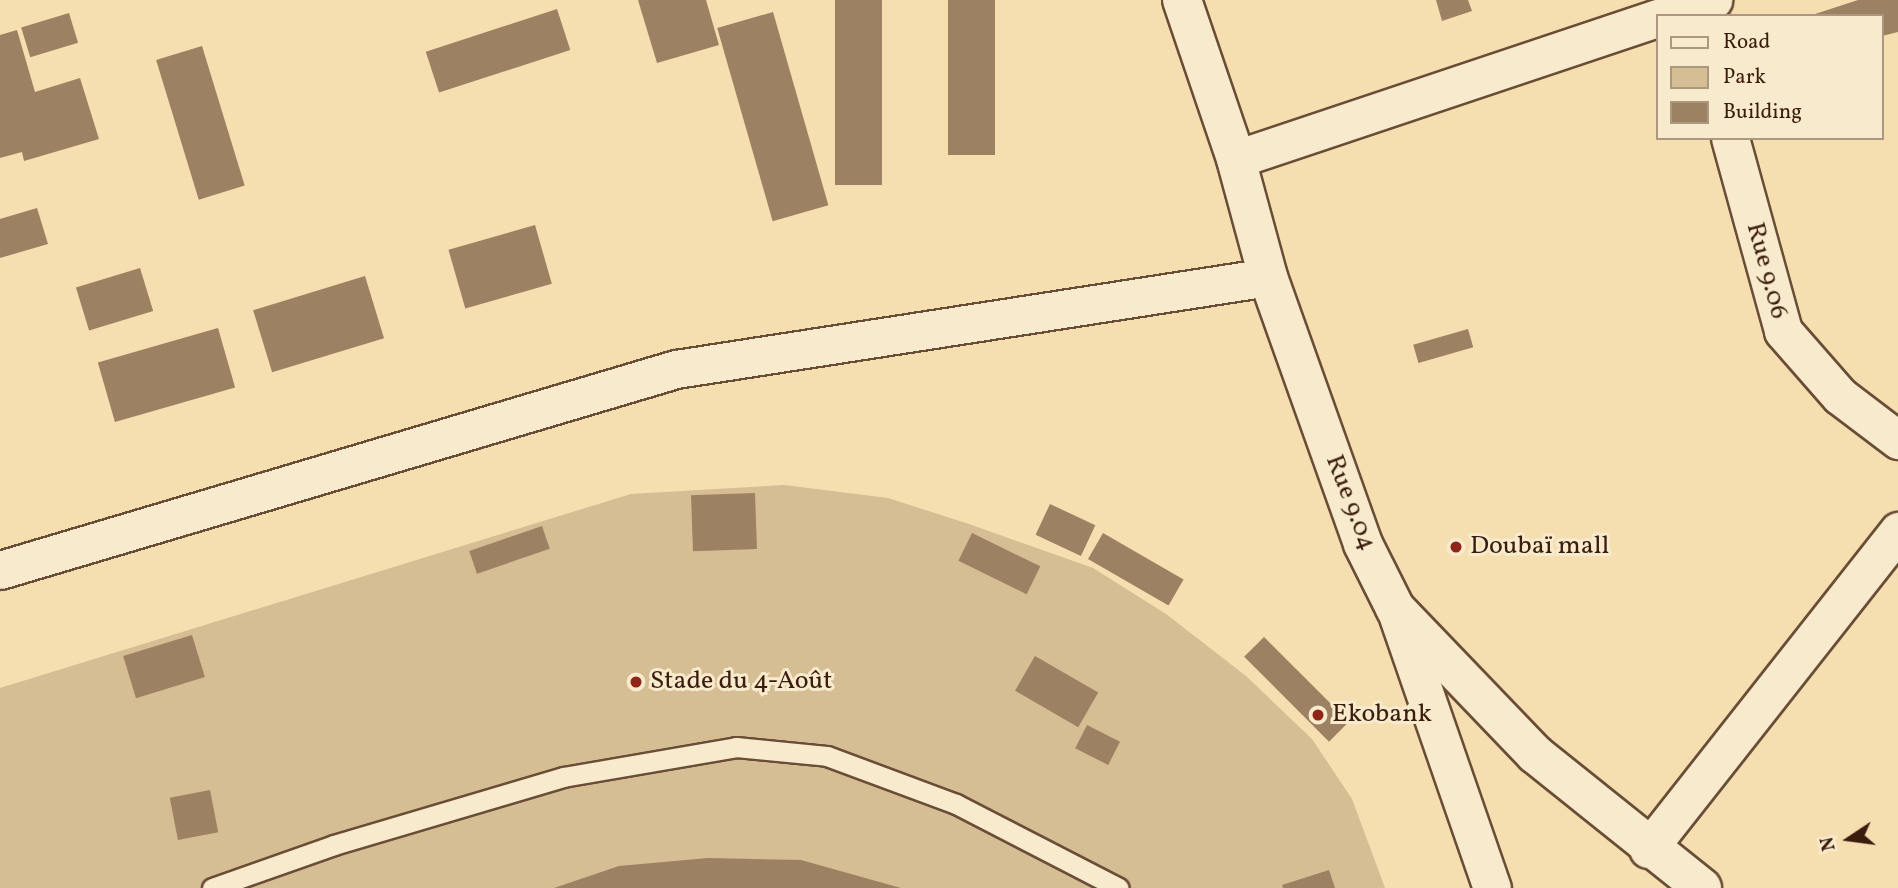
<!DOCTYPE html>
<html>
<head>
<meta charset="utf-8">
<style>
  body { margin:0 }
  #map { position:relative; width:1898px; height:888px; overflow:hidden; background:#f5deb0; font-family:Vollkorn,serif }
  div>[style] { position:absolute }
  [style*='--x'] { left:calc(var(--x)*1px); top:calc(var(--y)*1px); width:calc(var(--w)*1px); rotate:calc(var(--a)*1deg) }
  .green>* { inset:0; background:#d5bd94 }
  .building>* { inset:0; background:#9c8162; transform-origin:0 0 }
  .roads { filter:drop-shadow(2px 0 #6a4d36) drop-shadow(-2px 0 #6a4d36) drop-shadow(0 2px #6a4d36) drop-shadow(0 -2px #6a4d36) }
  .service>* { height:19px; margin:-9.5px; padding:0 9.5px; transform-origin:9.5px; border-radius:9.5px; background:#f8eacc }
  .minor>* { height:37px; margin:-18.5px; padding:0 18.5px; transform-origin:18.5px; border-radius:18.5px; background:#f8eacc }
  .secondary>* { height:38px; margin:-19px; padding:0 19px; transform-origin:19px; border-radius:19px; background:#f8eacc }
  .dots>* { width:19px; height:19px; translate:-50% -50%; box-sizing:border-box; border:4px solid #f8eacc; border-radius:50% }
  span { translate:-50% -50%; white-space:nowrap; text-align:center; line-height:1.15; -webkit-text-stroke:6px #f8eacc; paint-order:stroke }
  .street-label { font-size:26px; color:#3b1d0d }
  .poi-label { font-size:26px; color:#3b1d0d }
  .left { translate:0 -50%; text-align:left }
  .legend { position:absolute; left:1656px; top:14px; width:228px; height:126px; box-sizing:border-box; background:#f8eacc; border:2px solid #ac9880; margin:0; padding:9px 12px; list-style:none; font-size:21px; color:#3b1d0d }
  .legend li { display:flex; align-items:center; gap:14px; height:35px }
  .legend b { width:35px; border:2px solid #ac9880 }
  .north { position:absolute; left:1814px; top:804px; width:70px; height:70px; -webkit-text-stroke:5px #f8eacc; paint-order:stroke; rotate:257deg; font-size:19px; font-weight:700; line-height:28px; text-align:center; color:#3b1d0d }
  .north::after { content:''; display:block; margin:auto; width:24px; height:32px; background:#3b1d0d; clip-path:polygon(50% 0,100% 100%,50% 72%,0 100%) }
</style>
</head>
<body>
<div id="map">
  <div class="green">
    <i style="clip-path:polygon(784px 485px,888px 498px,969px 524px,1093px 568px,1166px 614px,1246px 676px,1312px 739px,1352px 799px,1385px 888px,0 888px,0 688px,631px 494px)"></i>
  </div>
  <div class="building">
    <i style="clip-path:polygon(638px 0,706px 0,719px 45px,657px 63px)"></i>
    <i style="left:835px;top:0;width:47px;height:185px"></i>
    <i style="left:948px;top:0;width:47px;height:155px"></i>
    <i style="clip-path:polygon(1436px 0,1468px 0,1472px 11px,1442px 21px)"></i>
    <i style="clip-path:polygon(1858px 0,1898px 0,1898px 32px,1882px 36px,1882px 16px,1809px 16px)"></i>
    <i style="left:557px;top:9px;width:43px;height:138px;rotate:72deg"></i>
    <i style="left:773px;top:12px;width:201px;height:58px;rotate:74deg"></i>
    <i style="left:69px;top:13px;width:31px;height:50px;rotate:73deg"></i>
    <i style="clip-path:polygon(17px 30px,35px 92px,80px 78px,99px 139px,24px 161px,22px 152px,0 158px,0 35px)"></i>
    <i style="left:202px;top:46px;width:146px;height:48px;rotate:73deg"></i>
    <i style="clip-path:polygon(37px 208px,48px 244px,0 258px,0 219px)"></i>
    <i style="left:535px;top:225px;width:61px;height:90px;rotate:74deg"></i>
    <i style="left:140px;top:268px;width:45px;height:67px;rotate:73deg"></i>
    <i style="left:365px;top:276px;width:65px;height:117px;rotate:73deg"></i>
    <i style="left:218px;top:328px;width:62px;height:125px;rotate:74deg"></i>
    <i style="left:1468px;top:329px;width:19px;height:57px;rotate:74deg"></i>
    <i style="left:755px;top:493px;width:56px;height:64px;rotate:88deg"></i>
    <i style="left:1050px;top:504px;width:50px;height:34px;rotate:25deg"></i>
    <i style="left:542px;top:526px;width:24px;height:77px;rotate:71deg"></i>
    <i style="left:972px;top:533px;width:76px;height:31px;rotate:26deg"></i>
    <i style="left:1103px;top:533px;width:93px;height:30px;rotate:30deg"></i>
    <i style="left:192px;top:635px;width:44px;height:72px;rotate:73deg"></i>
    <i style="left:1264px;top:637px;width:120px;height:28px;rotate:45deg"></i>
    <i style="left:1035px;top:656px;width:73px;height:40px;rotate:30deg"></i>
    <i style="left:1087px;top:725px;width:37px;height:26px;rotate:27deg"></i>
    <i style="left:210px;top:790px;width:43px;height:41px;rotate:79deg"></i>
    <i style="clip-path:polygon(708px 858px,801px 860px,901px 888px,554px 888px,619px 866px)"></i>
    <i style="clip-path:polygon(1329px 870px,1335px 888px,1283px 888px,1282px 885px)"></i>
  </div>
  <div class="roads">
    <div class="service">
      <i style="--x:212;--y:888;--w:129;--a:-19.4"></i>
      <i style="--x:334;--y:845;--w:239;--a:-16.5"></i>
      <i style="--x:563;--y:777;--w:176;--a:-9.8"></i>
      <i style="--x:736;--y:747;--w:91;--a:5.6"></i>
      <i style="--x:827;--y:756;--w:138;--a:20.4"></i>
      <i style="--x:956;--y:804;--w:183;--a:27.3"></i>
    </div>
    <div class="minor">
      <i style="--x:1666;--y:16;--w:50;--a:-18.8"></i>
      <i style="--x:1730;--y:138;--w:200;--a:74.6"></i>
      <i style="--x:1783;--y:331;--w:86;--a:48.8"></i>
      <i style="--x:1840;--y:396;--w:73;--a:37.2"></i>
      <i style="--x:1236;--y:159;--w:445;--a:-18.5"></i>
      <i style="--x:0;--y:570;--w:705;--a:-16.56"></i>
      <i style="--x:676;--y:369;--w:599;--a:-8.83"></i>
      <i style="--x:1395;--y:608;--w:296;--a:70.9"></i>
      <i style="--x:1648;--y:849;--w:405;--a:-51.8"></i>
    </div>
    <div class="secondary">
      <i style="--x:1182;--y:0;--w:168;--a:71.2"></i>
      <i style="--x:1236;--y:159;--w:122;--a:74.8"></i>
      <i style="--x:1268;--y:277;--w:283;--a:70.4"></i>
      <i style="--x:1363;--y:544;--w:72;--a:63.4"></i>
      <i style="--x:1395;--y:608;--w:202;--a:46.2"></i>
      <i style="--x:1535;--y:754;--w:214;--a:38.7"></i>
    </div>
  </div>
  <div class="dots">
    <i style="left:1456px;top:547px;background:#8f2418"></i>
    <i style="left:636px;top:682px;background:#8f2418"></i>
    <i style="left:1318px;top:715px;background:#8f2418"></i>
  </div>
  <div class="street-label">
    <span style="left:1766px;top:271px;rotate:75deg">Rue 9.06</span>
    <span style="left:1350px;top:503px;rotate:69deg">Rue 9.04</span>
  </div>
  <div class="poi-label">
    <span class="left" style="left:1470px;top:547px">Doubaï mall</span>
    <span class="left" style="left:650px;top:682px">Stade du 4-Août</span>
    <span class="left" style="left:1332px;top:715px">Ekobank</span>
  </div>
  <ul class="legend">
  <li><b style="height:9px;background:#f8eacc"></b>Road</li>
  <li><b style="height:19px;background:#d5bd94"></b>Park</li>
  <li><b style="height:19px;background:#9c8162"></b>Building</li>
  </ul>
  <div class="north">N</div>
</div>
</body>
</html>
